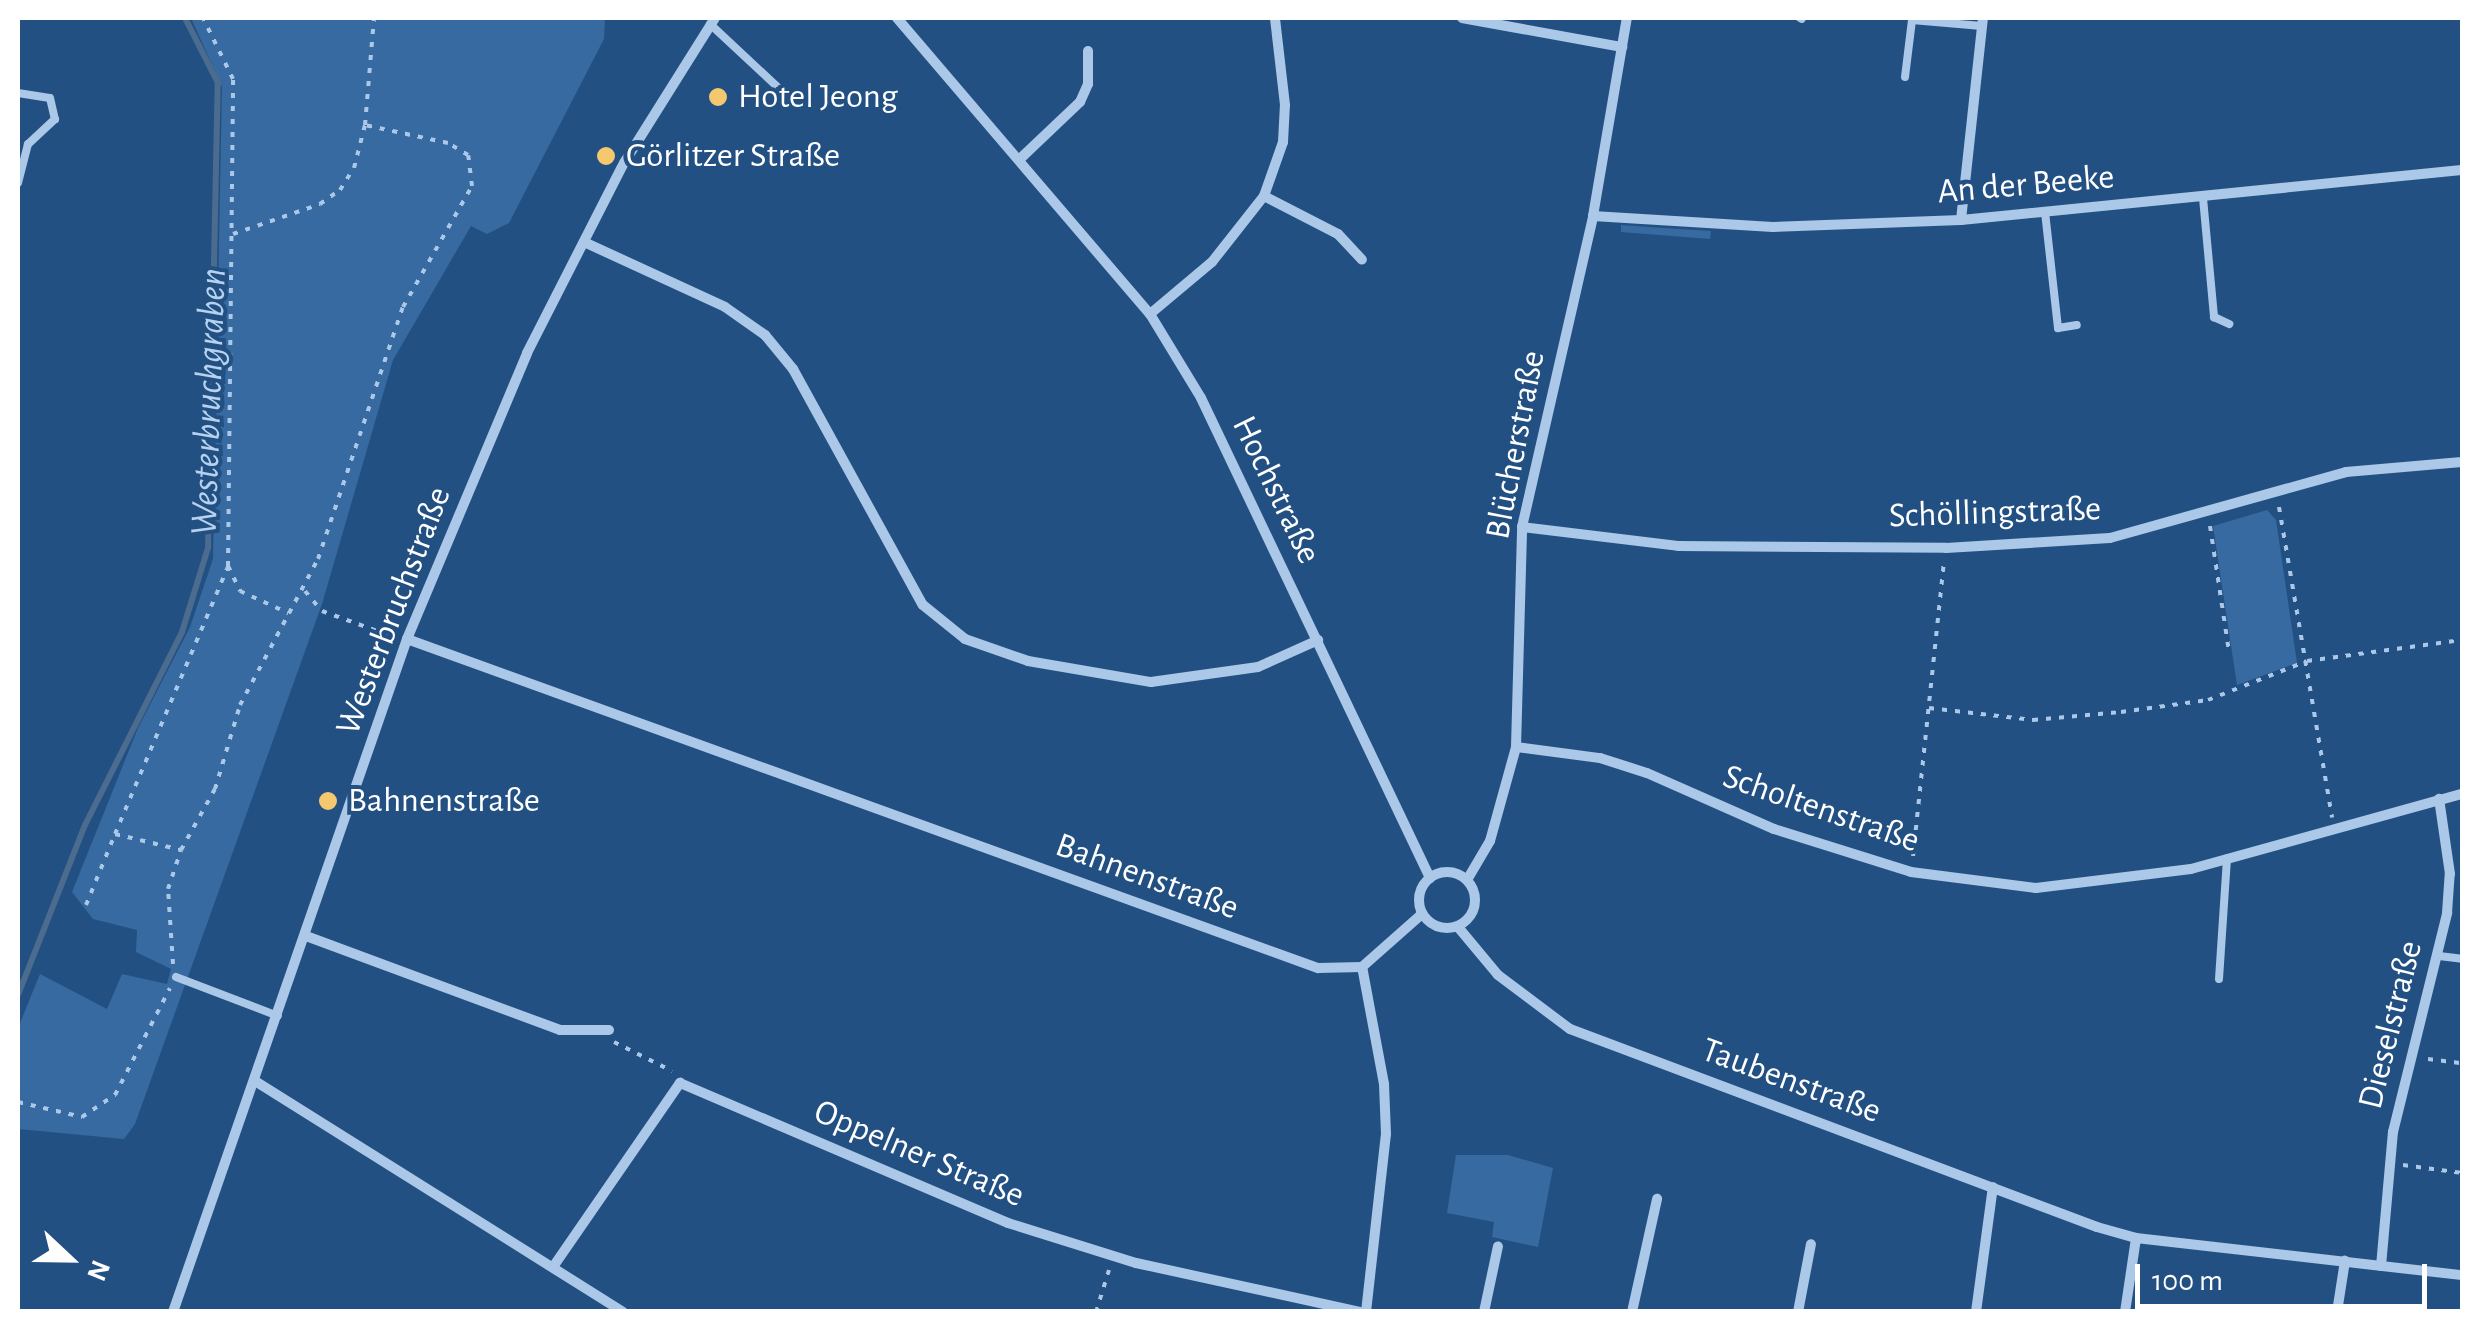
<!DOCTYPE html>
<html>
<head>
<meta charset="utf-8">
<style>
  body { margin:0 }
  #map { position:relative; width:2480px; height:1329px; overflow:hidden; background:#235082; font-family:"Alegreya Sans",sans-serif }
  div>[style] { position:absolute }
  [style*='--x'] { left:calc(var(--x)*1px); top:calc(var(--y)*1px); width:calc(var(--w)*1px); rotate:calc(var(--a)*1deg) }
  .green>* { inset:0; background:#376aa0 }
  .stream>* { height:6px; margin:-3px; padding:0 3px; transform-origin:3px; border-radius:3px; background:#4b6b8f }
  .path>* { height:4px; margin-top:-2px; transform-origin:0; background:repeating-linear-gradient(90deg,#abc8e8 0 5px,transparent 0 13px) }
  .service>* { height:8px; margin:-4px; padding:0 4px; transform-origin:4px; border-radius:4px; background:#abc8e8 }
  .minor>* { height:10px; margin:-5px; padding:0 5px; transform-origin:5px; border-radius:5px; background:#abc8e8 }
  .minor>.ring { margin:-5px; padding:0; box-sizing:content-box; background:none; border:10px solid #abc8e8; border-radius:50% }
  .dots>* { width:28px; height:28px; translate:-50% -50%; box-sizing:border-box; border:5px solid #235082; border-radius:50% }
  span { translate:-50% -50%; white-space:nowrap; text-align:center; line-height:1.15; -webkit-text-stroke:8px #235082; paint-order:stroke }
  .poi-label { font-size:35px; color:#fff }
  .left { translate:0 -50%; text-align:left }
  .street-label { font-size:35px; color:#fff }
  .water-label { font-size:38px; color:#b6d2ef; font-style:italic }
  .frame { position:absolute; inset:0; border:20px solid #fff; pointer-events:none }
  .north { position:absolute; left:20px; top:1209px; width:100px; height:100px; -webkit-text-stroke:8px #235082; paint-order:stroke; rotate:112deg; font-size:28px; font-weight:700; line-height:40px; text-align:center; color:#fff }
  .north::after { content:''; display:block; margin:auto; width:35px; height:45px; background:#fff; clip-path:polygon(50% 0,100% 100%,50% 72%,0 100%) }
  .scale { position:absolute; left:2135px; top:1264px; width:292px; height:45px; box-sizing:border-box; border:5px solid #fff; border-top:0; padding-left:12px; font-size:30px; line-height:35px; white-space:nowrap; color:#fff; -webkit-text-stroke:8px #235082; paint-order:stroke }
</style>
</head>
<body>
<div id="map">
  <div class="green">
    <i style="clip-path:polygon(191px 18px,605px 18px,604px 39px,509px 223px,487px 234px,471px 226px,393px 360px,322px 604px,135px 1124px,124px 1139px,18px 1129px,18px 1028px,40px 974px,107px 1009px,122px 974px,167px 984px,171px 969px,136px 952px,137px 930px,93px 919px,72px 892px,138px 728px,190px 627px,213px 559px,222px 87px)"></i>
    <i style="clip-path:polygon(1621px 225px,1663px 228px,1711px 231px,1710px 239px,1621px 232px)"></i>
    <i style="clip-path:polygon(2267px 510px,2276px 520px,2297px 663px,2237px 685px,2213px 526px)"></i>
    <i style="clip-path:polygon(1456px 1155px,1508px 1155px,1553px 1168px,1538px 1247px,1492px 1237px,1494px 1222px,1447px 1213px)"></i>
  </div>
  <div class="stream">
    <i style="--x:18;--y:995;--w:183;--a:-68.5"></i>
    <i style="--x:85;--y:825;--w:216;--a:-63.3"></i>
    <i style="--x:182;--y:632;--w:88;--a:-72.8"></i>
    <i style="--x:208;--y:548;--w:465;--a:-88.8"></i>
    <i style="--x:218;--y:83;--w:73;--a:-116.9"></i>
  </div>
  <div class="path">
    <i style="--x:233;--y:234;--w:92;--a:-19"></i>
    <i style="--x:320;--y:204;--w:24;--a:-35"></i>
    <i style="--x:340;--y:190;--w:26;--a:-58"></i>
    <i style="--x:354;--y:168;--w:44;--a:-75.7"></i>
    <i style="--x:2279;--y:507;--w:315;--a:80.3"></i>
    <i style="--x:2210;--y:526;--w:127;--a:81.4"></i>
    <i style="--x:228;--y:566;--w:28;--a:64"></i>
    <i style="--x:240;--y:591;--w:53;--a:24.6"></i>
    <i style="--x:305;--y:591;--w:26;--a:50"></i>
    <i style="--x:322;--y:611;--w:73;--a:19.9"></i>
    <i style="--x:1929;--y:708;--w:105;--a:6.6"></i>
    <i style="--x:2033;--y:720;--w:88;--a:-5.2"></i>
    <i style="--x:2121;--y:712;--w:88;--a:-7.9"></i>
    <i style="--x:2208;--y:700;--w:106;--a:-21.5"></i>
    <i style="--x:2307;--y:661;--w:156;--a:-7.7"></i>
    <i style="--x:115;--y:834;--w:291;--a:-67.1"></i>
    <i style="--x:228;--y:566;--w:487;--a:-89.4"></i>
    <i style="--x:233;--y:79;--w:68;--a:-116.2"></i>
    <i style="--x:1913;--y:856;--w:295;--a:-84"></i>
    <i style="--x:86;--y:905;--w:77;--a:-67.8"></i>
    <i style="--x:115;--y:834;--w:68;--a:13.6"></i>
    <i style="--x:173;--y:964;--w:75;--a:-93.8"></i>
    <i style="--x:168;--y:889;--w:41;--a:-71.6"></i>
    <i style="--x:181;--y:850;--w:70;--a:-60.9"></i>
    <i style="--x:215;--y:789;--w:88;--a:-73.4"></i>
    <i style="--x:240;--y:705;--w:166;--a:-61.9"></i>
    <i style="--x:318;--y:559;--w:266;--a:-71.4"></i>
    <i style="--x:403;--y:307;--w:139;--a:-60.3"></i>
    <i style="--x:472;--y:186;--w:31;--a:-97"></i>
    <i style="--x:468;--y:155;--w:23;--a:-149"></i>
    <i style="--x:448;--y:143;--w:85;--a:-167.8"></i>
    <i style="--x:365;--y:125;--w:107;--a:-85.2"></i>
    <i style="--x:614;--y:1042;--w:65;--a:26.6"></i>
    <i style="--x:2428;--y:1059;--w:34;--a:7"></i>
    <i style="--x:18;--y:1102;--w:66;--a:13.2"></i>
    <i style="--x:82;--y:1117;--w:40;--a:-34"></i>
    <i style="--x:115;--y:1095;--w:120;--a:-62.8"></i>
    <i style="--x:2403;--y:1165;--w:60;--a:7.7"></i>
    <i style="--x:1096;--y:1312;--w:44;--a:-72.8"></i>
  </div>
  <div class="service">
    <i style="--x:1800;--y:18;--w:2;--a:27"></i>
    <i style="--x:710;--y:24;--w:120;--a:43"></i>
    <i style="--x:1905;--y:77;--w:57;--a:-83"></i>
    <i style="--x:1912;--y:20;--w:70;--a:4.9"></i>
    <i style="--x:18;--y:93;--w:32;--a:9"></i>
    <i style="--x:50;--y:98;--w:22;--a:77"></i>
    <i style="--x:55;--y:119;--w:37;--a:137"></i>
    <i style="--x:28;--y:144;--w:40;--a:104.4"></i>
    <i style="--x:2203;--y:198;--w:120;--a:84.7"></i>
    <i style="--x:2214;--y:317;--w:17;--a:25"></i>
    <i style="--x:2045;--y:212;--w:117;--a:83.6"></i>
    <i style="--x:2058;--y:328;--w:19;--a:-9"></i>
    <i style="--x:2439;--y:956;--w:23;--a:7"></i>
    <i style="--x:176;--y:977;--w:109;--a:20.9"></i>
    <i style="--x:2219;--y:979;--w:121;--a:-86.2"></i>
  </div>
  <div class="minor">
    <i style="--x:897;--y:18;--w:389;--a:49.5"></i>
    <i style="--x:1150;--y:314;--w:98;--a:58.7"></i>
    <i style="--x:1201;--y:398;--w:532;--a:64.49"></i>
    <i style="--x:1462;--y:18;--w:163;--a:10.3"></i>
    <i style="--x:1022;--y:157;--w:80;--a:-43.5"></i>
    <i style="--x:1080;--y:102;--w:20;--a:-66"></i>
    <i style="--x:1088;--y:84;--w:33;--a:-90"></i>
    <i style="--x:1264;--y:196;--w:83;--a:27.2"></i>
    <i style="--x:1338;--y:234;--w:35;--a:47"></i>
    <i style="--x:1593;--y:216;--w:180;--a:3.5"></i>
    <i style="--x:1773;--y:227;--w:188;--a:-2.1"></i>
    <i style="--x:1961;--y:220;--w:503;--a:-5.7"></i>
    <i style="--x:1961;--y:220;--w:203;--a:-83.8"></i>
    <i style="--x:584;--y:242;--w:155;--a:24.7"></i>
    <i style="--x:725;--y:307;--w:49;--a:35"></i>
    <i style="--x:765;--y:335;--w:44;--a:50.5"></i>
    <i style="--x:793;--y:369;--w:269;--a:61.2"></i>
    <i style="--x:923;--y:605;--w:54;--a:39"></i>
    <i style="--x:965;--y:639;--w:67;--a:19.2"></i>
    <i style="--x:1028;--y:661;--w:125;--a:9.7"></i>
    <i style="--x:1151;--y:682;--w:108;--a:-8"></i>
    <i style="--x:1258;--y:667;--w:66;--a:-24.2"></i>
    <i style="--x:1150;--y:314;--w:81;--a:-40"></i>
    <i style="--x:1212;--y:262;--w:84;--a:-51.8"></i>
    <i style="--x:1264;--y:196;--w:57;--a:-70.6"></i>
    <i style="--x:1283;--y:142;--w:37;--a:-87"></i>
    <i style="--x:1285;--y:105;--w:88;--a:-96.6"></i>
    <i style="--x:1522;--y:527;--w:157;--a:6.9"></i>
    <i style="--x:1678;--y:546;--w:268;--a:0.4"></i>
    <i style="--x:1946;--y:548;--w:164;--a:-3.5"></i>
    <i style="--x:2110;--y:538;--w:245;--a:-15.6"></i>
    <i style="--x:2346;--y:472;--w:116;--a:-4.9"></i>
    <i style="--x:407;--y:639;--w:969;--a:19.86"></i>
    <i style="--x:1318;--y:968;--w:44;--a:-1.3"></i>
    <i style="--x:1516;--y:747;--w:85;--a:7.5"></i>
    <i style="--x:1600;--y:758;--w:49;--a:17.7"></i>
    <i style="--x:1647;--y:773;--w:139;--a:23.8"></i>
    <i style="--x:1774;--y:829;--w:144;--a:17.4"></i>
    <i style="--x:1911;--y:872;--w:126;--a:7.3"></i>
    <i style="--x:2036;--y:888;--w:156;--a:-7"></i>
    <i style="--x:2191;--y:869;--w:281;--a:-15.5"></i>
    <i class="ring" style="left:1419px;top:872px;width:46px;height:46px"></i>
    <i style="--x:1467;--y:880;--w:45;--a:-59.5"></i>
    <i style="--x:1490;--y:841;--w:98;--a:-74.5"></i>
    <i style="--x:1516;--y:747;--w:220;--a:-88.4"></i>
    <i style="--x:1522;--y:527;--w:319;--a:-77.1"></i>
    <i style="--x:1593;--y:216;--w:201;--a:-80.3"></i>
    <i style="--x:1458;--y:927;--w:62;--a:50.2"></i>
    <i style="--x:1498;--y:975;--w:90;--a:36.9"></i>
    <i style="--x:1570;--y:1029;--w:563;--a:20.59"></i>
    <i style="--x:2097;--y:1227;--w:41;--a:15.8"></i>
    <i style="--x:2136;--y:1238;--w:328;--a:6.5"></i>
    <i style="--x:306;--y:936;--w:271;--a:20.3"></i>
    <i style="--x:560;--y:1030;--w:49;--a:0"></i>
    <i style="--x:255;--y:1081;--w:434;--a:32.1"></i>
    <i style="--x:2381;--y:1266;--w:135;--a:-84.9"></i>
    <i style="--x:2393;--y:1132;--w:226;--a:-76.1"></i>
    <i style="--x:2447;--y:913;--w:39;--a:-86"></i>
    <i style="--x:2450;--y:874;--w:76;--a:-98.3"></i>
    <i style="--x:553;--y:1267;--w:224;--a:-55.4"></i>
    <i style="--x:680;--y:1083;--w:357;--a:23.1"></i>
    <i style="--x:1008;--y:1223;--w:134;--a:17.4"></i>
    <i style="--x:1136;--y:1263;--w:229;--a:12.3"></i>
    <i style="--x:173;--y:1312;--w:713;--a:-70.83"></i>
    <i style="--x:407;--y:639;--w:310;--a:-67.2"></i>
    <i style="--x:527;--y:353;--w:213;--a:-63"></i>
    <i style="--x:624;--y:163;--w:171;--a:-57.9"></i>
    <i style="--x:1366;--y:1312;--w:179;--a:-83.6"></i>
    <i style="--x:1386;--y:1134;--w:50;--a:-92.3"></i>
    <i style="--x:1384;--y:1084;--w:119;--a:-100.6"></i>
    <i style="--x:1362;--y:967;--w:80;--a:-41.5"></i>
    <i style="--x:1484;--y:1312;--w:67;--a:-78"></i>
    <i style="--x:1632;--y:1312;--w:116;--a:-77.5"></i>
    <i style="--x:1798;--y:1312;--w:69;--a:-79.2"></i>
    <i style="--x:1976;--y:1312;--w:126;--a:-82.3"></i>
    <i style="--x:2125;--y:1312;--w:75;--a:-81.5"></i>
    <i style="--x:2337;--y:1312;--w:52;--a:-81.1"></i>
  </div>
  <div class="dots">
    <i style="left:718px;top:97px;background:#f3c86e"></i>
    <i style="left:606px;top:156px;background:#f3c86e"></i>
    <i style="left:328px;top:801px;background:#f3c86e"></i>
  </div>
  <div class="poi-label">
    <span class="left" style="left:738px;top:97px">Hotel Jeong</span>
    <span class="left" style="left:626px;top:156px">Görlitzer Straße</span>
    <span class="left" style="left:348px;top:801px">Bahnenstraße</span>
  </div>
  <div class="street-label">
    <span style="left:2026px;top:185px;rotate:-5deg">An der Beeke</span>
    <span style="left:1516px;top:445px;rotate:-79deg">Blücherstraße</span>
    <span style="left:1276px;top:490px;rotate:64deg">Hochstraße</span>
    <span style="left:1995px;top:513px;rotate:-2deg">Schöllingstraße</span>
    <span style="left:394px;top:611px;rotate:-69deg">Westerbruchstraße</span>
    <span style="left:1821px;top:809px;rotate:19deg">Scholtenstraße</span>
    <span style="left:1147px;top:877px;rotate:20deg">Bahnenstraße</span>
    <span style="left:2391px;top:1025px;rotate:-76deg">Dieselstraße</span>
    <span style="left:1791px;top:1081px;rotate:20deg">Taubenstraße</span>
    <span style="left:919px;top:1154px;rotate:23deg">Oppelner Straße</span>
  </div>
  <div class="water-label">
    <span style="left:210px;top:402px;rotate:-88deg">Westerbruchgraben</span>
  </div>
  <div class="frame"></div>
  <div class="north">N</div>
  <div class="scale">100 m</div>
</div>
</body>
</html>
